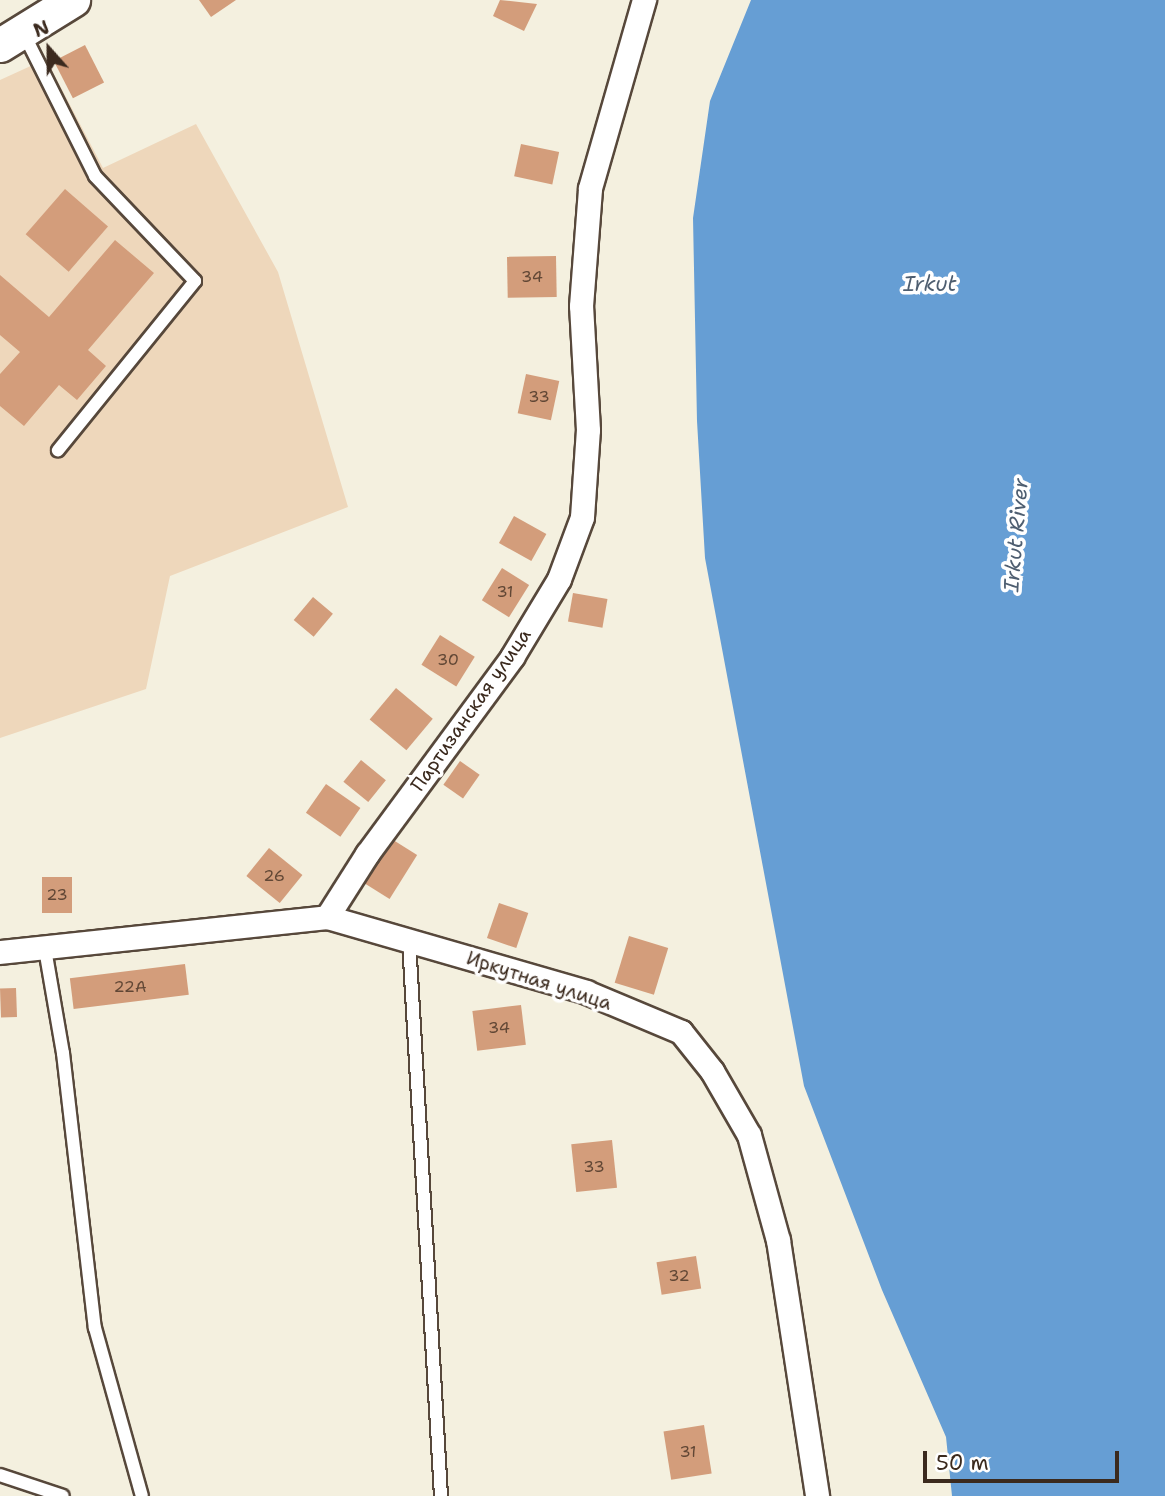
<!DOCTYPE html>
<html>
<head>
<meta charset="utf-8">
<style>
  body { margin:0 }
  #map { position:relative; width:1165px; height:1496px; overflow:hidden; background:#f4f0df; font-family:"Shantell Sans",sans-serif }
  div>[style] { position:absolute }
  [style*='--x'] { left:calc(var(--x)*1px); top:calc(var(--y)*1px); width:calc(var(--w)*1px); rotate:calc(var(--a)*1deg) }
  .built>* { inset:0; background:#eed7bb }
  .water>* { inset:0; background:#669ed4 }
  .building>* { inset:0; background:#d39d7b; transform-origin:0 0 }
  .roads { filter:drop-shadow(2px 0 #57483b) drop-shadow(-2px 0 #57483b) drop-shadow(0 2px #57483b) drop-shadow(0 -2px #57483b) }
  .lane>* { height:12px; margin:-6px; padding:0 6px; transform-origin:6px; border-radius:6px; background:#fff }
  .street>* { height:23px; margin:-11.5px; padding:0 11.5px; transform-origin:11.5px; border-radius:11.5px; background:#fff }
  .secondary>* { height:33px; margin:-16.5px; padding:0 16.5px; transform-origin:16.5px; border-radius:16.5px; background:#fff }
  span { translate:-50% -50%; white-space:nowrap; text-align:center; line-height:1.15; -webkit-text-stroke:7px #fff; paint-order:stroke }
  .number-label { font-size:16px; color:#614735 }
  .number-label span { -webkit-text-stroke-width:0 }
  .street-label { font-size:19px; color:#3b2a1e }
  .water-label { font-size:21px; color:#4e5e70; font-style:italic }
  .north { position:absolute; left:14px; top:14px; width:70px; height:70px; -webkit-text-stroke:5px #fff; paint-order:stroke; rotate:339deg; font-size:19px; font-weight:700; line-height:28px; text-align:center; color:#3b2a1e }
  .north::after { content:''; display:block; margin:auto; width:24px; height:32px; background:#3b2a1e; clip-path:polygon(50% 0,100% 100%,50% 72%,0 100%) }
  .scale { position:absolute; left:923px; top:1451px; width:196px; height:32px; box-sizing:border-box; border:4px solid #3b2a1e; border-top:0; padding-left:9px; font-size:21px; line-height:24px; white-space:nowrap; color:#3b2a1e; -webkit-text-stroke:5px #fff; paint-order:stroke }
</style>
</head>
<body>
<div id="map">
  <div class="built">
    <i style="clip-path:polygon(46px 59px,103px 168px,196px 124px,278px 272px,348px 507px,170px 576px,146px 689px,0 738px,0 80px)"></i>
  </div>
  <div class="water">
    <i style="clip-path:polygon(751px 0,1165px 0,1165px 1496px,952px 1496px,946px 1437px,882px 1290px,804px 1086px,705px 558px,697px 421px,693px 218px,710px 101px)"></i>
  </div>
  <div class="building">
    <i style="clip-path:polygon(199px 0,236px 0,211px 17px)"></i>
    <i style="clip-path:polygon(500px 0,537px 4px,524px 31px,493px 16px)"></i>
    <i style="left:85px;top:45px;width:42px;height:35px;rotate:63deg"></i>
    <i style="left:521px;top:144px;width:39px;height:33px;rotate:12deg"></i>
    <i style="left:65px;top:189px;width:57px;height:60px;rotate:41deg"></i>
    <i style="clip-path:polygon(115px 240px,154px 273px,88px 350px,106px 366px,77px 400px,59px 385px,24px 426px,0 406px,0 374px,20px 352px,0 335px,0 275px,49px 317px)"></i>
    <i style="left:556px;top:256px;width:41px;height:49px;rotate:89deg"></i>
    <i style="left:526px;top:374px;width:34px;height:40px;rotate:12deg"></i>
    <i style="left:514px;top:516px;width:37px;height:31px;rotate:29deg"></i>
    <i style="left:502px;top:568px;width:32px;height:38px;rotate:32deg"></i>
    <i style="left:573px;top:593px;width:35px;height:29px;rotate:10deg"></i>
    <i style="left:313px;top:597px;width:26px;height:30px;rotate:40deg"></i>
    <i style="left:440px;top:635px;width:41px;height:35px;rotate:32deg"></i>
    <i style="left:396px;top:688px;width:48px;height:41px;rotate:40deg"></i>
    <i style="left:361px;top:760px;width:32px;height:28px;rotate:39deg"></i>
    <i style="left:460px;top:761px;width:24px;height:29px;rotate:35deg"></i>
    <i style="left:326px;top:784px;width:42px;height:35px;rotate:35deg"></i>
    <i style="left:390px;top:838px;width:32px;height:52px;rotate:32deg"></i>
    <i style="left:269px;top:848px;width:43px;height:36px;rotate:39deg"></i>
    <i style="left:42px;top:877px;width:30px;height:36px"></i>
    <i style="left:499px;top:903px;width:31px;height:37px;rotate:19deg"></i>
    <i style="left:629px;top:936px;width:41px;height:49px;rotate:17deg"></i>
    <i style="left:185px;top:964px;width:31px;height:116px;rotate:83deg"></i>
    <i style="left:16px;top:988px;width:29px;height:16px;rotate:88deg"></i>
    <i style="left:521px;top:1005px;width:40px;height:49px;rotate:83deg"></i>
    <i style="left:612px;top:1140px;width:48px;height:41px;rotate:84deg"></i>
    <i style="left:696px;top:1256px;width:33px;height:40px;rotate:81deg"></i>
    <i style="left:704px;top:1425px;width:49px;height:41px;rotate:81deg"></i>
  </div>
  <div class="roads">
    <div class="lane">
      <i style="--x:24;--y:34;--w:159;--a:63.4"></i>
      <i style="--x:95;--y:176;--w:145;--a:46.4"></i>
      <i style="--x:195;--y:281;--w:218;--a:129"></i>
      <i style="--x:409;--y:941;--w:556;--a:86.7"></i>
      <i style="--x:45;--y:949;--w:106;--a:80.2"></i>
      <i style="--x:63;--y:1053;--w:277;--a:83.4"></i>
      <i style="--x:95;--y:1328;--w:174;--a:74.4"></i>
      <i style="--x:0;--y:1475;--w:66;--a:18.4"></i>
    </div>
    <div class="street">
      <i style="--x:327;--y:917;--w:75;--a:-57.6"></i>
      <i style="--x:367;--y:854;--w:245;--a:-53.6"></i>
      <i style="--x:512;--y:657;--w:91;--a:-58.9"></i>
      <i style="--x:559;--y:579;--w:66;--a:-69.6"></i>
      <i style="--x:582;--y:517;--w:87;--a:-86.1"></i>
      <i style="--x:588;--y:430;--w:124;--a:-93.2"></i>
      <i style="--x:581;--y:306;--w:118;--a:-85.6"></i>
      <i style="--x:590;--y:188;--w:196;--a:-74"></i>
      <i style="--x:0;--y:952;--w:329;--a:-6.1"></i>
      <i style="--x:327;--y:917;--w:270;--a:16.1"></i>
      <i style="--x:586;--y:992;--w:103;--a:22.8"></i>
      <i style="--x:681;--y:1032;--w:50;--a:51.5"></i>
      <i style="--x:712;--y:1071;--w:74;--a:60"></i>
      <i style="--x:749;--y:1135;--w:109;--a:74.6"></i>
      <i style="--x:778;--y:1240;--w:259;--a:81.3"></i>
    </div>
    <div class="secondary">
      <i style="--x:0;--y:45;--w:86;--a:-31.7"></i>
    </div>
  </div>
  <div class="number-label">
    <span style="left:532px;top:277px">34</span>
    <span style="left:539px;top:397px">33</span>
    <span style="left:505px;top:592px">31</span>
    <span style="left:448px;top:660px">30</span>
    <span style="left:274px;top:876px">26</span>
    <span style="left:57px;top:895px">23</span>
    <span style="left:130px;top:987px">22А</span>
    <span style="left:499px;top:1028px">34</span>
    <span style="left:594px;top:1167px">33</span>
    <span style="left:679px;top:1276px">32</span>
    <span style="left:688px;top:1452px">31</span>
  </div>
  <div class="street-label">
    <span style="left:471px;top:710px;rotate:-55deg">Партизанская улица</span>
    <span style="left:539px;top:981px;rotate:18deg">Иркутная улица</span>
  </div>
  <div class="water-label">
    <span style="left:930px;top:284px">Irkut</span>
    <span style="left:1016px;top:535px;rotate:-85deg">Irkut River</span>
  </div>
  <div class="north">N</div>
  <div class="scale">50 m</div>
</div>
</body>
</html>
